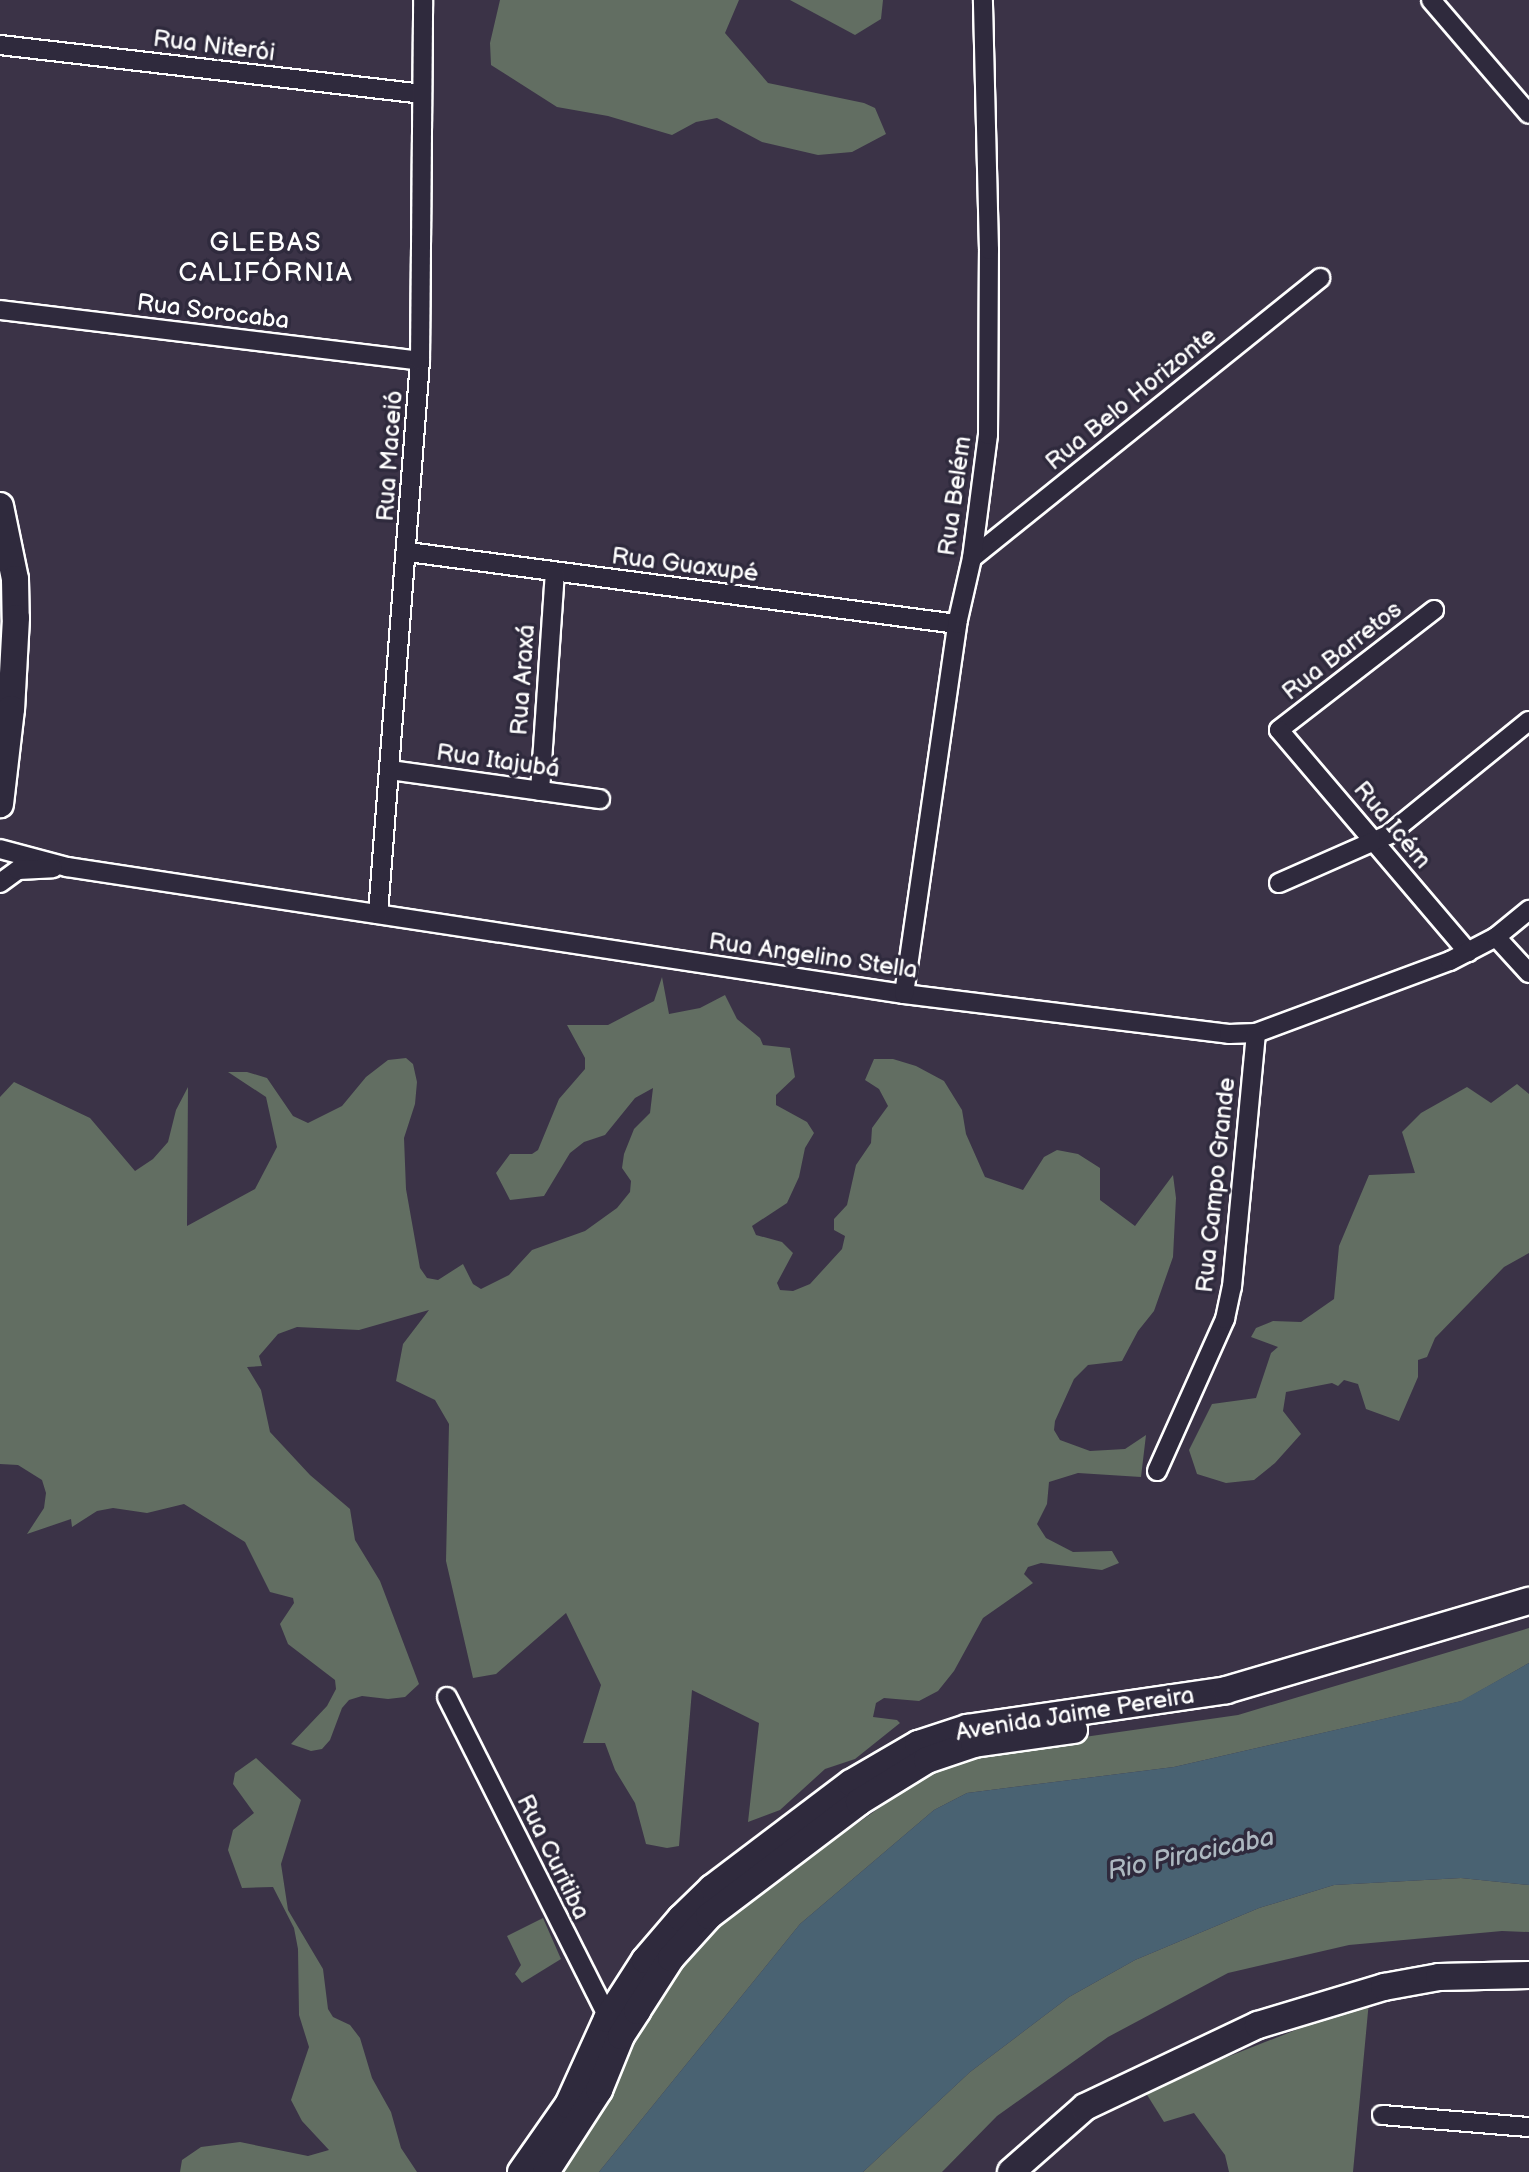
<!DOCTYPE html>
<html>
<head>
<meta charset="utf-8">
<style>
  body { margin:0 }
  #map { position:relative; width:1529px; height:2172px; overflow:hidden; background:#3b3347; font-family:"Balsamiq Sans",sans-serif }
  div>[style] { position:absolute }
  [style*='--x'] { left:calc(var(--x)*1px); top:calc(var(--y)*1px); width:calc(var(--w)*1px); rotate:calc(var(--a)*1deg) }
  .green>* { inset:0; background:#626e62 }
  .water>* { inset:0; background:#496272 }
  .roads { filter:drop-shadow(2px 0 #fff) drop-shadow(-2px 0 #fff) drop-shadow(0 2px #fff) drop-shadow(0 -2px #fff) }
  .street>* { height:18px; margin:-9px; padding:0 9px; transform-origin:9px; border-radius:9px; background:#2f2a3d }
  .secondary>* { height:26px; margin:-13px; padding:0 13px; transform-origin:13px; border-radius:13px; background:#2f2a3d }
  span { translate:-50% -50%; white-space:nowrap; text-align:center; line-height:1.15; -webkit-text-stroke:7px #2f2a3d; paint-order:stroke }
  .street-label { font-size:24px; color:#fff }
  .neighbourhood-label { font-size:26px; color:#fff; letter-spacing:2px }
  .water-label { font-size:26px; color:#adb8c0; font-style:italic }
</style>
</head>
<body>
<div id="map">
  <div class="green">
    <i style="clip-path:polygon(500px 0,739px 0,725px 33px,768px 83px,864px 103px,875px 108px,886px 134px,852px 152px,818px 155px,762px 142px,717px 118px,696px 122px,672px 135px,608px 116px,557px 107px,491px 65px,490px 43px)"></i>
    <i style="clip-path:polygon(790px 0,883px 0,881px 19px,855px 35px)"></i>
    <i style="clip-path:polygon(662px 977px,669px 1014px,700px 1008px,725px 995px,737px 1019px,760px 1038px,763px 1045px,790px 1048px,795px 1077px,776px 1095px,776px 1105px,807px 1122px,814px 1133px,805px 1148px,799px 1177px,787px 1203px,752px 1226px,756px 1235px,782px 1242px,793px 1253px,777px 1283px,780px 1290px,793px 1291px,810px 1284px,842px 1249px,845px 1236px,834px 1230px,834px 1219px,847px 1205px,856px 1165px,871px 1143px,872px 1128px,888px 1106px,879px 1089px,865px 1080px,874px 1059px,893px 1059px,916px 1066px,944px 1081px,962px 1110px,966px 1134px,985px 1177px,1023px 1190px,1044px 1157px,1057px 1150px,1078px 1154px,1100px 1168px,1100px 1200px,1135px 1226px,1173px 1175px,1176px 1198px,1173px 1257px,1154px 1311px,1138px 1331px,1122px 1361px,1088px 1365px,1074px 1379px,1055px 1421px,1054px 1430px,1060px 1440px,1090px 1451px,1125px 1449px,1146px 1435px,1141px 1477px,1078px 1473px,1049px 1482px,1047px 1504px,1037px 1524px,1046px 1538px,1073px 1552px,1112px 1551px,1119px 1563px,1102px 1570px,1041px 1563px,1028px 1567px,1024px 1574px,1033px 1583px,983px 1618px,954px 1671px,938px 1691px,919px 1701px,884px 1698px,876px 1703px,873px 1717px,897px 1720px,900px 1723px,855px 1759px,825px 1769px,780px 1810px,748px 1822px,759px 1723px,692px 1690px,679px 1846px,667px 1848px,646px 1844px,635px 1803px,615px 1770px,605px 1743px,583px 1743px,601px 1685px,566px 1613px,496px 1674px,473px 1678px,446px 1561px,449px 1424px,435px 1400px,396px 1381px,403px 1344px,429px 1310px,359px 1330px,297px 1327px,278px 1334px,259px 1356px,262px 1366px,247px 1367px,261px 1390px,270px 1432px,310px 1475px,350px 1509px,355px 1540px,380px 1581px,419px 1684px,405px 1697px,388px 1699px,362px 1696px,349px 1700px,342px 1708px,330px 1740px,322px 1749px,311px 1751px,291px 1744px,327px 1706px,336px 1689px,335px 1680px,288px 1644px,280px 1624px,294px 1603px,293px 1598px,270px 1592px,245px 1542px,184px 1504px,147px 1513px,113px 1508px,97px 1511px,72px 1527px,71px 1519px,27px 1534px,44px 1508px,46px 1493px,42px 1480px,18px 1465px,0 1464px,0 1097px,14px 1082px,90px 1118px,135px 1171px,153px 1159px,168px 1142px,176px 1110px,188px 1087px,187px 1226px,255px 1189px,277px 1147px,266px 1097px,228px 1072px,247px 1072px,267px 1078px,293px 1116px,308px 1123px,342px 1106px,366px 1077px,388px 1060px,406px 1058px,413px 1064px,417px 1082px,415px 1104px,404px 1138px,406px 1189px,420px 1268px,427px 1278px,438px 1280px,463px 1264px,473px 1284px,481px 1289px,509px 1275px,532px 1250px,585px 1231px,617px 1208px,630px 1192px,631px 1181px,622px 1168px,624px 1154px,634px 1129px,650px 1113px,653px 1088px,635px 1098px,605px 1135px,584px 1142px,570px 1153px,544px 1196px,510px 1200px,496px 1173px,510px 1154px,532px 1154px,538px 1150px,559px 1099px,585px 1069px,585px 1058px,567px 1025px,608px 1025px,654px 1001px)"></i>
    <i style="clip-path:polygon(1517px 1084px,1529px 1094px,1529px 1253px,1504px 1267px,1435px 1338px,1427px 1357px,1418px 1360px,1418px 1377px,1399px 1421px,1366px 1409px,1358px 1384px,1344px 1380px,1338px 1386px,1332px 1383px,1286px 1392px,1283px 1411px,1301px 1434px,1275px 1463px,1254px 1480px,1226px 1483px,1197px 1474px,1189px 1450px,1212px 1404px,1256px 1398px,1271px 1353px,1278px 1347px,1251px 1337px,1256px 1328px,1273px 1321px,1301px 1322px,1334px 1299px,1339px 1246px,1369px 1175px,1415px 1173px,1402px 1132px,1421px 1113px,1467px 1087px,1491px 1103px)"></i>
    <i style="clip-path:polygon(1529px 1628px,1529px 1663px,1462px 1701px,1174px 1767px,967px 1793px,934px 1810px,800px 1924px,599px 2172px,557px 2172px,608px 2095px,651px 2009px,716px 1923px,936px 1768px,980px 1752px,1238px 1715px)"></i>
    <i style="clip-path:polygon(256px 1758px,301px 1800px,281px 1864px,288px 1910px,323px 1969px,328px 2009px,333px 2017px,350px 2025px,360px 2038px,372px 2078px,391px 2112px,401px 2148px,417px 2172px,180px 2172px,182px 2160px,201px 2147px,240px 2142px,308px 2156px,329px 2150px,302px 2121px,291px 2100px,309px 2047px,299px 2015px,298px 1949px,294px 1928px,273px 1887px,242px 1888px,228px 1850px,233px 1830px,254px 1813px,233px 1784px,235px 1773px)"></i>
    <i style="clip-path:polygon(1461px 1878px,1529px 1885px,1529px 1932px,1502px 1931px,1349px 1945px,1228px 1973px,1108px 2037px,997px 2116px,942px 2172px,863px 2172px,970px 2072px,1069px 1997px,1135px 1960px,1259px 1908px,1334px 1885px)"></i>
    <i style="clip-path:polygon(543px 1918px,561px 1959px,522px 1983px,515px 1974px,521px 1965px,507px 1936px)"></i>
    <i style="clip-path:polygon(1369px 2001px,1353px 2172px,1229px 2172px,1225px 2155px,1194px 2113px,1164px 2122px,1144px 2090px)"></i>
  </div>
  <div class="water">
    <i style="clip-path:polygon(1529px 1663px,1529px 1885px,1461px 1878px,1334px 1885px,1259px 1908px,1135px 1960px,1069px 1997px,970px 2072px,863px 2172px,599px 2172px,800px 1924px,934px 1810px,967px 1793px,1174px 1767px,1461px 1701px)"></i>
  </div>
  <div class="roads">
    <div class="street">
      <i style="--x:1431;--y:0;--w:150;--a:49.3"></i>
      <i style="--x:0;--y:45;--w:425;--a:6.6"></i>
      <i style="--x:0;--y:310;--w:423;--a:6.9"></i>
      <i style="--x:408;--y:552;--w:554;--a:7.47"></i>
      <i style="--x:972;--y:558;--w:447;--a:-38.8"></i>
      <i style="--x:1434;--y:610;--w:196;--a:142.3"></i>
      <i style="--x:1279;--y:730;--w:292;--a:49.6"></i>
      <i style="--x:390;--y:770;--w:212;--a:7.9"></i>
      <i style="--x:540;--y:791;--w:219;--a:-86.1"></i>
      <i style="--x:0;--y:849;--w:69;--a:15"></i>
      <i style="--x:67;--y:867;--w:847;--a:8.63"></i>
      <i style="--x:904;--y:994;--w:327;--a:7"></i>
      <i style="--x:1229;--y:1034;--w:27;--a:-2"></i>
      <i style="--x:1256;--y:1033;--w:207;--a:-20.4"></i>
      <i style="--x:1450;--y:961;--w:52;--a:-27.6"></i>
      <i style="--x:1496;--y:937;--w:43;--a:-39.3"></i>
      <i style="--x:0;--y:883;--w:22;--a:-36"></i>
      <i style="--x:18;--y:870;--w:35;--a:-3"></i>
      <i style="--x:1279;--y:883;--w:119;--a:-23.8"></i>
      <i style="--x:1388;--y:835;--w:181;--a:-39"></i>
      <i style="--x:378;--y:914;--w:555;--a:-85.66"></i>
      <i style="--x:420;--y:361;--w:361;--a:-89.5"></i>
      <i style="--x:1496;--y:937;--w:49;--a:47.5"></i>
      <i style="--x:904;--y:994;--w:374;--a:-81.8"></i>
      <i style="--x:957;--y:624;--w:68;--a:-77.2"></i>
      <i style="--x:972;--y:558;--w:124;--a:-82.6"></i>
      <i style="--x:988;--y:435;--w:185;--a:-89.7"></i>
      <i style="--x:989;--y:250;--w:250;--a:-91.4"></i>
      <i style="--x:1157;--y:1471;--w:167;--a:-65.9"></i>
      <i style="--x:1225;--y:1319;--w:33;--a:-78"></i>
      <i style="--x:1232;--y:1287;--w:255;--a:-84.6"></i>
      <i style="--x:447;--y:1697;--w:367;--a:63.3"></i>
      <i style="--x:1382;--y:2115;--w:147;--a:4.7"></i>
    </div>
    <div class="secondary">
      <i style="--x:0;--y:506;--w:75;--a:78.4"></i>
      <i style="--x:15;--y:579;--w:39;--a:89"></i>
      <i style="--x:16;--y:618;--w:91;--a:93.1"></i>
      <i style="--x:11;--y:709;--w:96;--a:96.6"></i>
      <i style="--x:521;--y:2172;--w:82;--a:-55"></i>
      <i style="--x:568;--y:2105;--w:94;--a:-65.6"></i>
      <i style="--x:607;--y:2019;--w:70;--a:-57.2"></i>
      <i style="--x:645;--y:1960;--w:55;--a:-49.4"></i>
      <i style="--x:681;--y:1918;--w:43;--a:-44.1"></i>
      <i style="--x:712;--y:1888;--w:174;--a:-37.1"></i>
      <i style="--x:851;--y:1783;--w:78;--a:-30.2"></i>
      <i style="--x:918;--y:1744;--w:52;--a:-18.1"></i>
      <i style="--x:967;--y:1728;--w:262;--a:-8.3"></i>
      <i style="--x:1226;--y:1690;--w:316;--a:-16.4"></i>
      <i style="--x:546;--y:2172;--w:98;--a:-57.1"></i>
      <i style="--x:599;--y:2090;--w:58;--a:-67.8"></i>
      <i style="--x:621;--y:2036;--w:30;--a:-57"></i>
      <i style="--x:637;--y:2011;--w:63;--a:-57.3"></i>
      <i style="--x:671;--y:1958;--w:57;--a:-47.9"></i>
      <i style="--x:709;--y:1916;--w:188;--a:-37.2"></i>
      <i style="--x:859;--y:1802;--w:80;--a:-31.7"></i>
      <i style="--x:927;--y:1760;--w:50;--a:-18.8"></i>
      <i style="--x:974;--y:1744;--w:101;--a:-8"></i>
      <i style="--x:1011;--y:2172;--w:98;--a:-41.3"></i>
      <i style="--x:1085;--y:2107;--w:191;--a:-25.4"></i>
      <i style="--x:1258;--y:2025;--w:132;--a:-16.8"></i>
      <i style="--x:1384;--y:1987;--w:56;--a:-10.3"></i>
      <i style="--x:1439;--y:1977;--w:90;--a:-1.3"></i>
    </div>
  </div>
  <div class="street-label">
    <span style="left:214px;top:46px;rotate:7deg">Rua Niterói</span>
    <span style="left:213px;top:312px;rotate:7deg">Rua Sorocaba</span>
    <span style="left:1131px;top:399px;rotate:-39deg">Rua Belo Horizonte</span>
    <span style="left:390px;top:456px;rotate:-86deg">Rua Maceió</span>
    <span style="left:955px;top:496px;rotate:-82deg">Rua Belém</span>
    <span style="left:685px;top:565px;rotate:7deg">Rua Guaxupé</span>
    <span style="left:1342px;top:651px;rotate:-38deg">Rua Barretos</span>
    <span style="left:523px;top:680px;rotate:-86deg">Rua Araxá</span>
    <span style="left:498px;top:761px;rotate:8deg">Rua Itajubá</span>
    <span style="left:1392px;top:825px;rotate:50deg">Rua Icém</span>
    <span style="left:813px;top:956px;rotate:8deg">Rua Angelino Stella</span>
    <span style="left:1216px;top:1185px;rotate:-84deg">Rua Campo Grande</span>
    <span style="left:1075px;top:1714px;rotate:-9deg">Avenida Jaime Pereira</span>
    <span style="left:553px;top:1857px;rotate:64deg">Rua Curitiba</span>
  </div>
  <div class="neighbourhood-label">
    <span style="left:266px;top:259px">GLEBAS<br>CALIFÓRNIA</span>
  </div>
  <div class="water-label">
    <span style="left:1191px;top:1855px;rotate:-12deg">Rio Piracicaba</span>
  </div>
</div>
</body>
</html>
